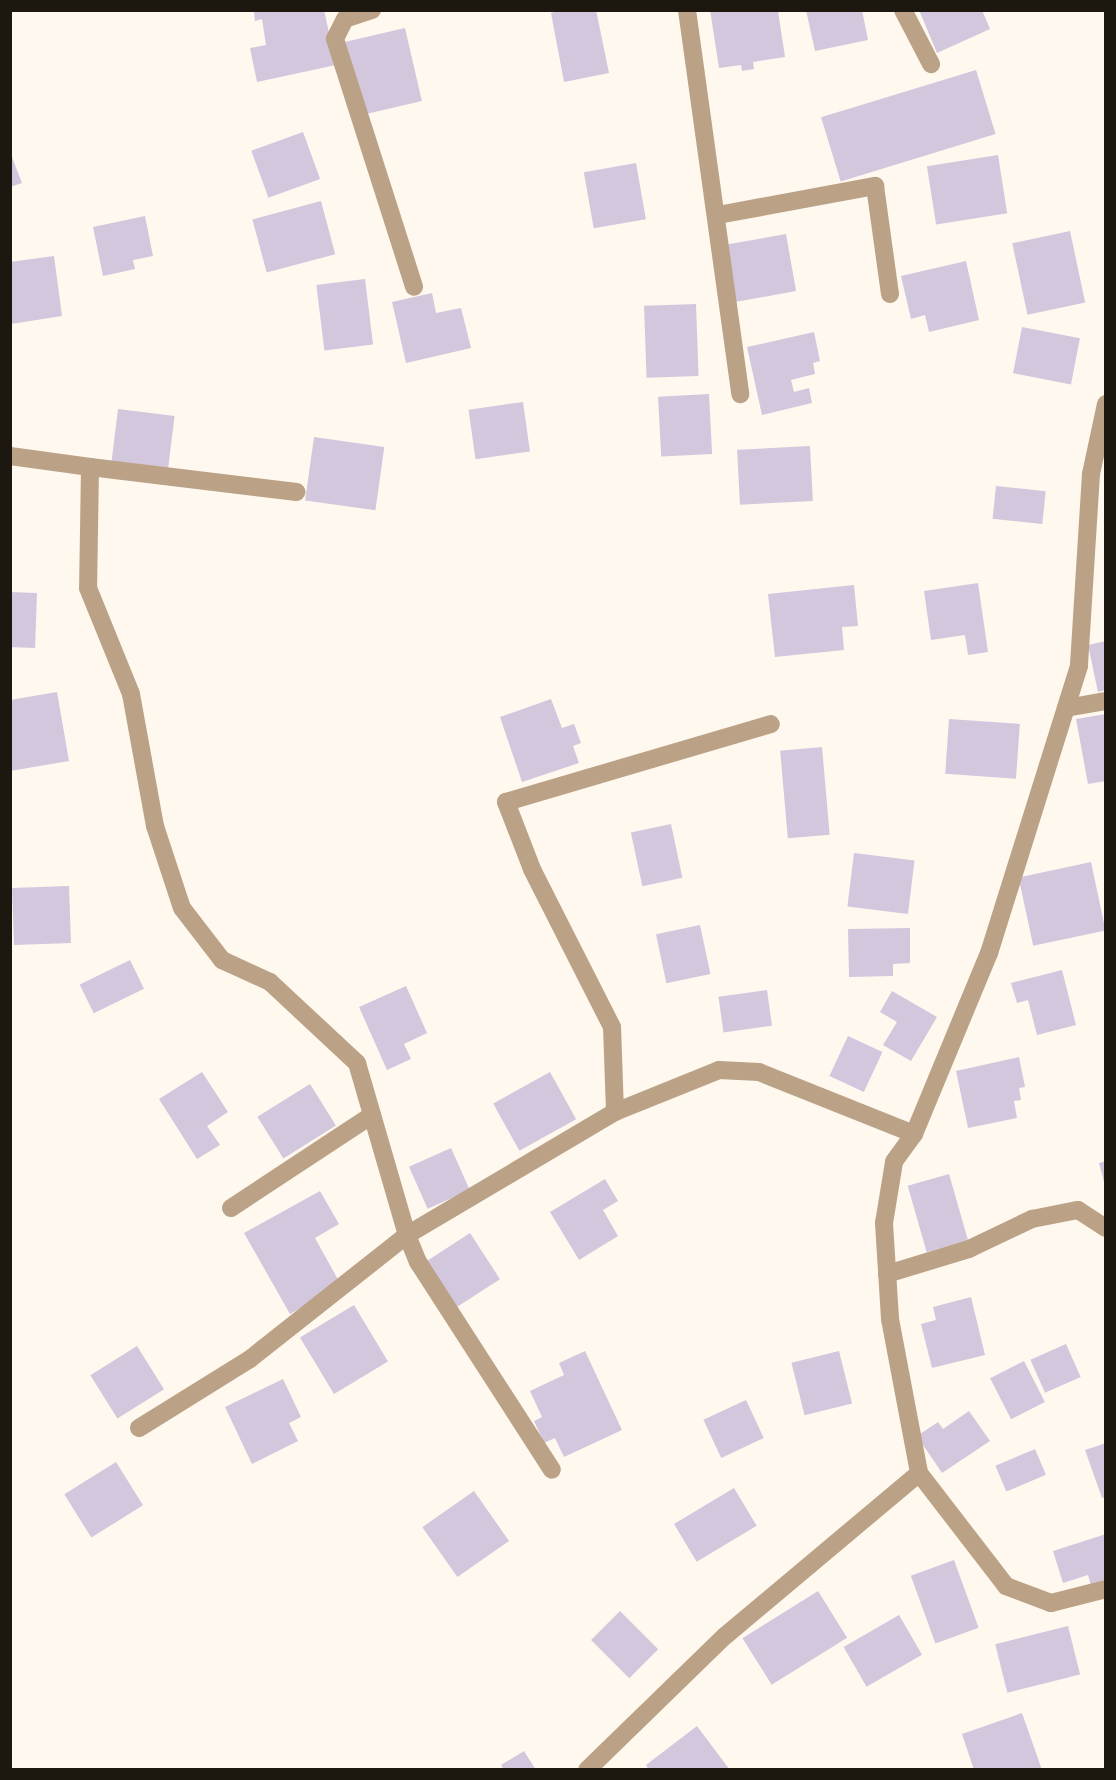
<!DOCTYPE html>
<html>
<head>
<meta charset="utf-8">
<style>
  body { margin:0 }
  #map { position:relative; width:1116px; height:1780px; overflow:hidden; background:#fef8ef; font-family:"DM Sans",sans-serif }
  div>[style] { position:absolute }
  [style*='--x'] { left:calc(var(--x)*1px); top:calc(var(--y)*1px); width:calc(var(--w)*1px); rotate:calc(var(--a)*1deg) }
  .building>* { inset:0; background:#d3c7de; transform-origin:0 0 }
  .lane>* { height:18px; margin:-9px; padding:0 9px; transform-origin:9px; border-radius:9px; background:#bba286 }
  .street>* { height:18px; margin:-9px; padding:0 9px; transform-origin:9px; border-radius:9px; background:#bba286 }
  span { translate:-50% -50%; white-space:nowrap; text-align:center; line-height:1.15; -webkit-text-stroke:4.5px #fef8ef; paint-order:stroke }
  .frame { position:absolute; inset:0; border:12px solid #1c170f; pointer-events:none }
</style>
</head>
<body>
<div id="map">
  <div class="building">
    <i style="clip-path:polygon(324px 10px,336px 65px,257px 82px,250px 48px,266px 45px,262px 19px,255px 21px,254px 12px)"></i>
    <i style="clip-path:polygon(562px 10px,596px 10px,609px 73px,564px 82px,551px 13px)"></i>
    <i style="clip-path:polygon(710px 10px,778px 11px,785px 57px,753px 62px,754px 69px,742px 71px,741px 65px,719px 68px)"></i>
    <i style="clip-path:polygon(806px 10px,862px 10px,868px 40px,815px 51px)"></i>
    <i style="clip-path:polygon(919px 10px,982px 10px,990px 29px,937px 53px)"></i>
    <i style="left:405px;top:28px;width:75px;height:64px;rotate:77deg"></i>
    <i style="left:976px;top:70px;width:67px;height:162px;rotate:73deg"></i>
    <i style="left:303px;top:132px;width:50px;height:55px;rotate:70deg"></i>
    <i style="clip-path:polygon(10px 152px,22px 183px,10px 187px)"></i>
    <i style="left:998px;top:155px;width:59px;height:72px;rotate:81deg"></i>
    <i style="left:636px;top:163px;width:57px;height:53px;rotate:80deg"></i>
    <i style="left:321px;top:201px;width:55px;height:71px;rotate:75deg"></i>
    <i style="clip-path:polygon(145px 216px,153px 256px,133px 260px,135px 269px,103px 276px,93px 227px)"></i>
    <i style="left:1070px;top:231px;width:73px;height:59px;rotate:78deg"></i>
    <i style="left:786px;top:234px;width:58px;height:62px;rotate:80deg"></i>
    <i style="clip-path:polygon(54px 256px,62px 316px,11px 324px,10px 262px)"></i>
    <i style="clip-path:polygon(966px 261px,979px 320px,929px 332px,925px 315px,911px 319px,901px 276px)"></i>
    <i style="left:365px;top:279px;width:66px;height:49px;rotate:83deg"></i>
    <i style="clip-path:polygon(432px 293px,436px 313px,461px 308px,471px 348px,406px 363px,392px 302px)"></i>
    <i style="left:696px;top:304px;width:72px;height:52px;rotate:88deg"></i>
    <i style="left:1022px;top:327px;width:59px;height:47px;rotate:11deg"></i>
    <i style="clip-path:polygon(814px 332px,820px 361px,813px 363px,815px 374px,791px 380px,794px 392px,809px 388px,812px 403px,762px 415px,747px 347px)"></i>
    <i style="left:709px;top:394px;width:60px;height:51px;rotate:87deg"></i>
    <i style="left:523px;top:402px;width:50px;height:55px;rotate:82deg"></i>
    <i style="left:118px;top:409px;width:57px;height:54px;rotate:7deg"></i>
    <i style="left:314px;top:437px;width:71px;height:64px;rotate:8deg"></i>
    <i style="left:810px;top:446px;width:55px;height:73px;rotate:87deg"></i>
    <i style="left:996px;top:486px;width:50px;height:33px;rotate:6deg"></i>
    <i style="clip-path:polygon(978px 583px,988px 652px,968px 655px,965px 635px,931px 640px,924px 591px)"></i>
    <i style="clip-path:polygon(854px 585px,858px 626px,842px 627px,844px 650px,775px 657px,768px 594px)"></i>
    <i style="left:10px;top:592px;width:27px;height:55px;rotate:2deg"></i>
    <i style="clip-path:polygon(1106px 641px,1106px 690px,1098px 692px,1088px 645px)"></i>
    <i style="clip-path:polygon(57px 692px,69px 761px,10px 771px,10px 700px)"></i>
    <i style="clip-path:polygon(551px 699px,562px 728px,574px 724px,581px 743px,573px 746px,579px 763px,522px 782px,500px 717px)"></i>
    <i style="clip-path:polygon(1106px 714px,1106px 781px,1088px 784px,1076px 719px)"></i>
    <i style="left:949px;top:719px;width:71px;height:55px;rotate:4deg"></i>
    <i style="left:822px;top:747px;width:88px;height:42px;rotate:85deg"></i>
    <i style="left:671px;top:824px;width:55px;height:41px;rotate:78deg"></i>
    <i style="left:854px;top:853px;width:61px;height:54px;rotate:7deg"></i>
    <i style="left:1091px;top:862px;width:70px;height:74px;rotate:78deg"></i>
    <i style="left:69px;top:886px;width:57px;height:57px;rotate:88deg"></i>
    <i style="left:700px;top:925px;width:50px;height:45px;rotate:78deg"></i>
    <i style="clip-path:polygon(910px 928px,910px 963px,893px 964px,893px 976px,849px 977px,848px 929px)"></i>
    <i style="left:130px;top:960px;width:32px;height:56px;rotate:64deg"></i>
    <i style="clip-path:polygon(1062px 970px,1076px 1025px,1037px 1035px,1028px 1000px,1017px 1003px,1011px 983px)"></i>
    <i style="clip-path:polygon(406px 986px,427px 1033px,404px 1044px,411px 1059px,387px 1070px,359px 1007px)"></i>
    <i style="left:767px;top:990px;width:36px;height:49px;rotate:82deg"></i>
    <i style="clip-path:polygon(892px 991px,937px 1017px,911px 1061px,883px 1045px,897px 1022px,880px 1012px)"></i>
    <i style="left:848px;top:1036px;width:38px;height:44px;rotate:25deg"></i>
    <i style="clip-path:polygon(1019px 1057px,1025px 1087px,1019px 1088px,1021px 1100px,1014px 1101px,1017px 1118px,968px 1128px,956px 1071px)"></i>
    <i style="clip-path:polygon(202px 1072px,228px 1112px,207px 1126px,220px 1145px,197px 1159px,159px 1099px)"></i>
    <i style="left:550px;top:1072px;width:54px;height:65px;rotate:61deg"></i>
    <i style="left:310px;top:1084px;width:49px;height:62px;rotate:58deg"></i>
    <i style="left:451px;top:1148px;width:46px;height:46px;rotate:66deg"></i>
    <i style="clip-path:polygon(1106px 1161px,1106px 1186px,1105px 1186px,1099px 1163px)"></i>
    <i style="left:949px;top:1174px;width:69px;height:43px;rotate:74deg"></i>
    <i style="clip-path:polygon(605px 1179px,618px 1201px,603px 1210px,618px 1236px,579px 1260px,550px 1212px)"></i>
    <i style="clip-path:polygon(320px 1191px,339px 1224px,315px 1238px,341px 1285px,290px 1314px,244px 1233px)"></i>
    <i style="left:470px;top:1233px;width:55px;height:55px;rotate:57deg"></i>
    <i style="clip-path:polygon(971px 1297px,985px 1355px,932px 1368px,921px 1324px,936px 1320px,933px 1307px)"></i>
    <i style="left:354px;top:1305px;width:66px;height:63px;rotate:59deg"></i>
    <i style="left:1066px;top:1344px;width:36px;height:39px;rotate:66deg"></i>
    <i style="left:137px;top:1346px;width:51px;height:55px;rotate:58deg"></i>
    <i style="clip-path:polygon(585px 1351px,622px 1430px,564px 1457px,555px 1438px,544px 1443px,534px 1421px,542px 1417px,530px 1391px,564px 1375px,559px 1363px)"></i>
    <i style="left:839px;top:1351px;width:54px;height:49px;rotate:76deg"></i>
    <i style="left:1024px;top:1361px;width:46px;height:38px;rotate:63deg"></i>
    <i style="clip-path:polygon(283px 1379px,301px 1417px,289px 1423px,298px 1441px,252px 1464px,225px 1407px)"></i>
    <i style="left:746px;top:1400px;width:42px;height:47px;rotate:65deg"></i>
    <i style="clip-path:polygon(969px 1411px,990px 1441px,942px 1473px,917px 1436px,938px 1422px,943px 1429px)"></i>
    <i style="clip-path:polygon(1106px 1443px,1106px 1497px,1102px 1498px,1085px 1450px)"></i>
    <i style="left:1035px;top:1449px;width:28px;height:43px;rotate:67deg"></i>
    <i style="left:116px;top:1462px;width:51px;height:61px;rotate:58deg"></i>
    <i style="left:734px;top:1488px;width:44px;height:70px;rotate:59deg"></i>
    <i style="left:474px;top:1491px;width:61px;height:63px;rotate:55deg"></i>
    <i style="clip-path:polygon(1106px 1534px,1106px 1581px,1091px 1586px,1088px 1575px,1063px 1583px,1053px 1551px)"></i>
    <i style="left:954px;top:1560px;width:72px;height:46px;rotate:70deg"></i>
    <i style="left:818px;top:1591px;width:55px;height:89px;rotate:58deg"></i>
    <i style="left:620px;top:1611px;width:54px;height:41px;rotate:45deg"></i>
    <i style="left:899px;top:1615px;width:46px;height:64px;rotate:60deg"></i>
    <i style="left:1068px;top:1626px;width:50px;height:75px;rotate:76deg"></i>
    <i style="clip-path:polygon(1022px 1713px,1042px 1770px,974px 1770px,962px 1734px)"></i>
    <i style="clip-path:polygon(697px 1726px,730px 1770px,649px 1770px,646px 1765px)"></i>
    <i style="clip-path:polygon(524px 1751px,536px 1770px,504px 1770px,501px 1765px)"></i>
  </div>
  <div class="lane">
    <i style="--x:718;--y:215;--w:160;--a:-10.5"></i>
    <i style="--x:875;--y:186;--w:109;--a:82.1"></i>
    <i style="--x:90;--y:467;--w:208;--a:6.9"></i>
    <i style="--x:231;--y:1208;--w:169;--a:-33.4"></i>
    <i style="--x:139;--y:1428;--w:131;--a:-31.9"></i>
    <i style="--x:250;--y:1359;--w:200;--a:-38.3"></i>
    <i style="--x:407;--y:1235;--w:29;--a:68"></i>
    <i style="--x:418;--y:1262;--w:247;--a:57.2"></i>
  </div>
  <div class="street">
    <i style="--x:372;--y:10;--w:28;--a:162"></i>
    <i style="--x:345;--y:19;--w:22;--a:117"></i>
    <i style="--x:335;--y:39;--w:260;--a:72.3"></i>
    <i style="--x:687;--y:10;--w:388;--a:82.1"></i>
    <i style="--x:903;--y:10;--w:61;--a:62.6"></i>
    <i style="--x:1106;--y:404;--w:72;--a:102.1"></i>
    <i style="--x:1091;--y:474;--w:192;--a:93.6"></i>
    <i style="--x:1079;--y:666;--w:301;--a:107.4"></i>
    <i style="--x:989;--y:953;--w:196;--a:112.5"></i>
    <i style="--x:914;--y:1134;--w:34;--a:126"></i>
    <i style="--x:894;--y:1162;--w:62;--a:99.3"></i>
    <i style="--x:884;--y:1223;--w:96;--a:86.4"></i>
    <i style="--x:890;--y:1319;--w:157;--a:79.3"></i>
    <i style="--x:919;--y:1473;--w:143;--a:52.4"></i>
    <i style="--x:1006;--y:1586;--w:48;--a:20.7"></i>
    <i style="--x:1051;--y:1603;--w:57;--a:-14.3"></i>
    <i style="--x:10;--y:456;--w:81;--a:7.8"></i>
    <i style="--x:90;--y:467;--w:121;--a:90.9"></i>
    <i style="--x:88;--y:588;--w:114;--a:67.9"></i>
    <i style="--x:131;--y:694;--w:134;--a:79.7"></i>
    <i style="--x:155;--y:826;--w:86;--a:71.8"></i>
    <i style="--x:182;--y:908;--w:66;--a:52.4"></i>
    <i style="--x:222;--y:960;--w:53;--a:24.6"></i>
    <i style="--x:270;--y:982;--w:119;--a:43"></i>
    <i style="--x:357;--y:1063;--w:179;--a:73.8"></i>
    <i style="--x:407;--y:1235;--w:242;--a:-30.6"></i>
    <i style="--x:615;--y:1112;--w:112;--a:-22"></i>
    <i style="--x:719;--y:1070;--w:40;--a:2.9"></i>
    <i style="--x:759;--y:1072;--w:167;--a:21.8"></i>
    <i style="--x:1066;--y:708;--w:41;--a:-9.9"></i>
    <i style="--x:615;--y:1112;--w:85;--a:-92"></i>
    <i style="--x:612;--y:1027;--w:177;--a:-116.9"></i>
    <i style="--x:532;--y:869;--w:72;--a:-111.2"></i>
    <i style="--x:506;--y:802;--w:276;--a:-16.4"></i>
    <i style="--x:887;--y:1274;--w:86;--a:-17"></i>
    <i style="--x:969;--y:1249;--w:70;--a:-25.5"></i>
    <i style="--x:1032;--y:1219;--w:47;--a:-11.1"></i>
    <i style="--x:1078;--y:1210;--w:33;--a:33"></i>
    <i style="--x:587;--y:1770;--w:192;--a:-44.2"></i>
    <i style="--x:725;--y:1636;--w:253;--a:-40"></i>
  </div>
  <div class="frame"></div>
</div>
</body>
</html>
